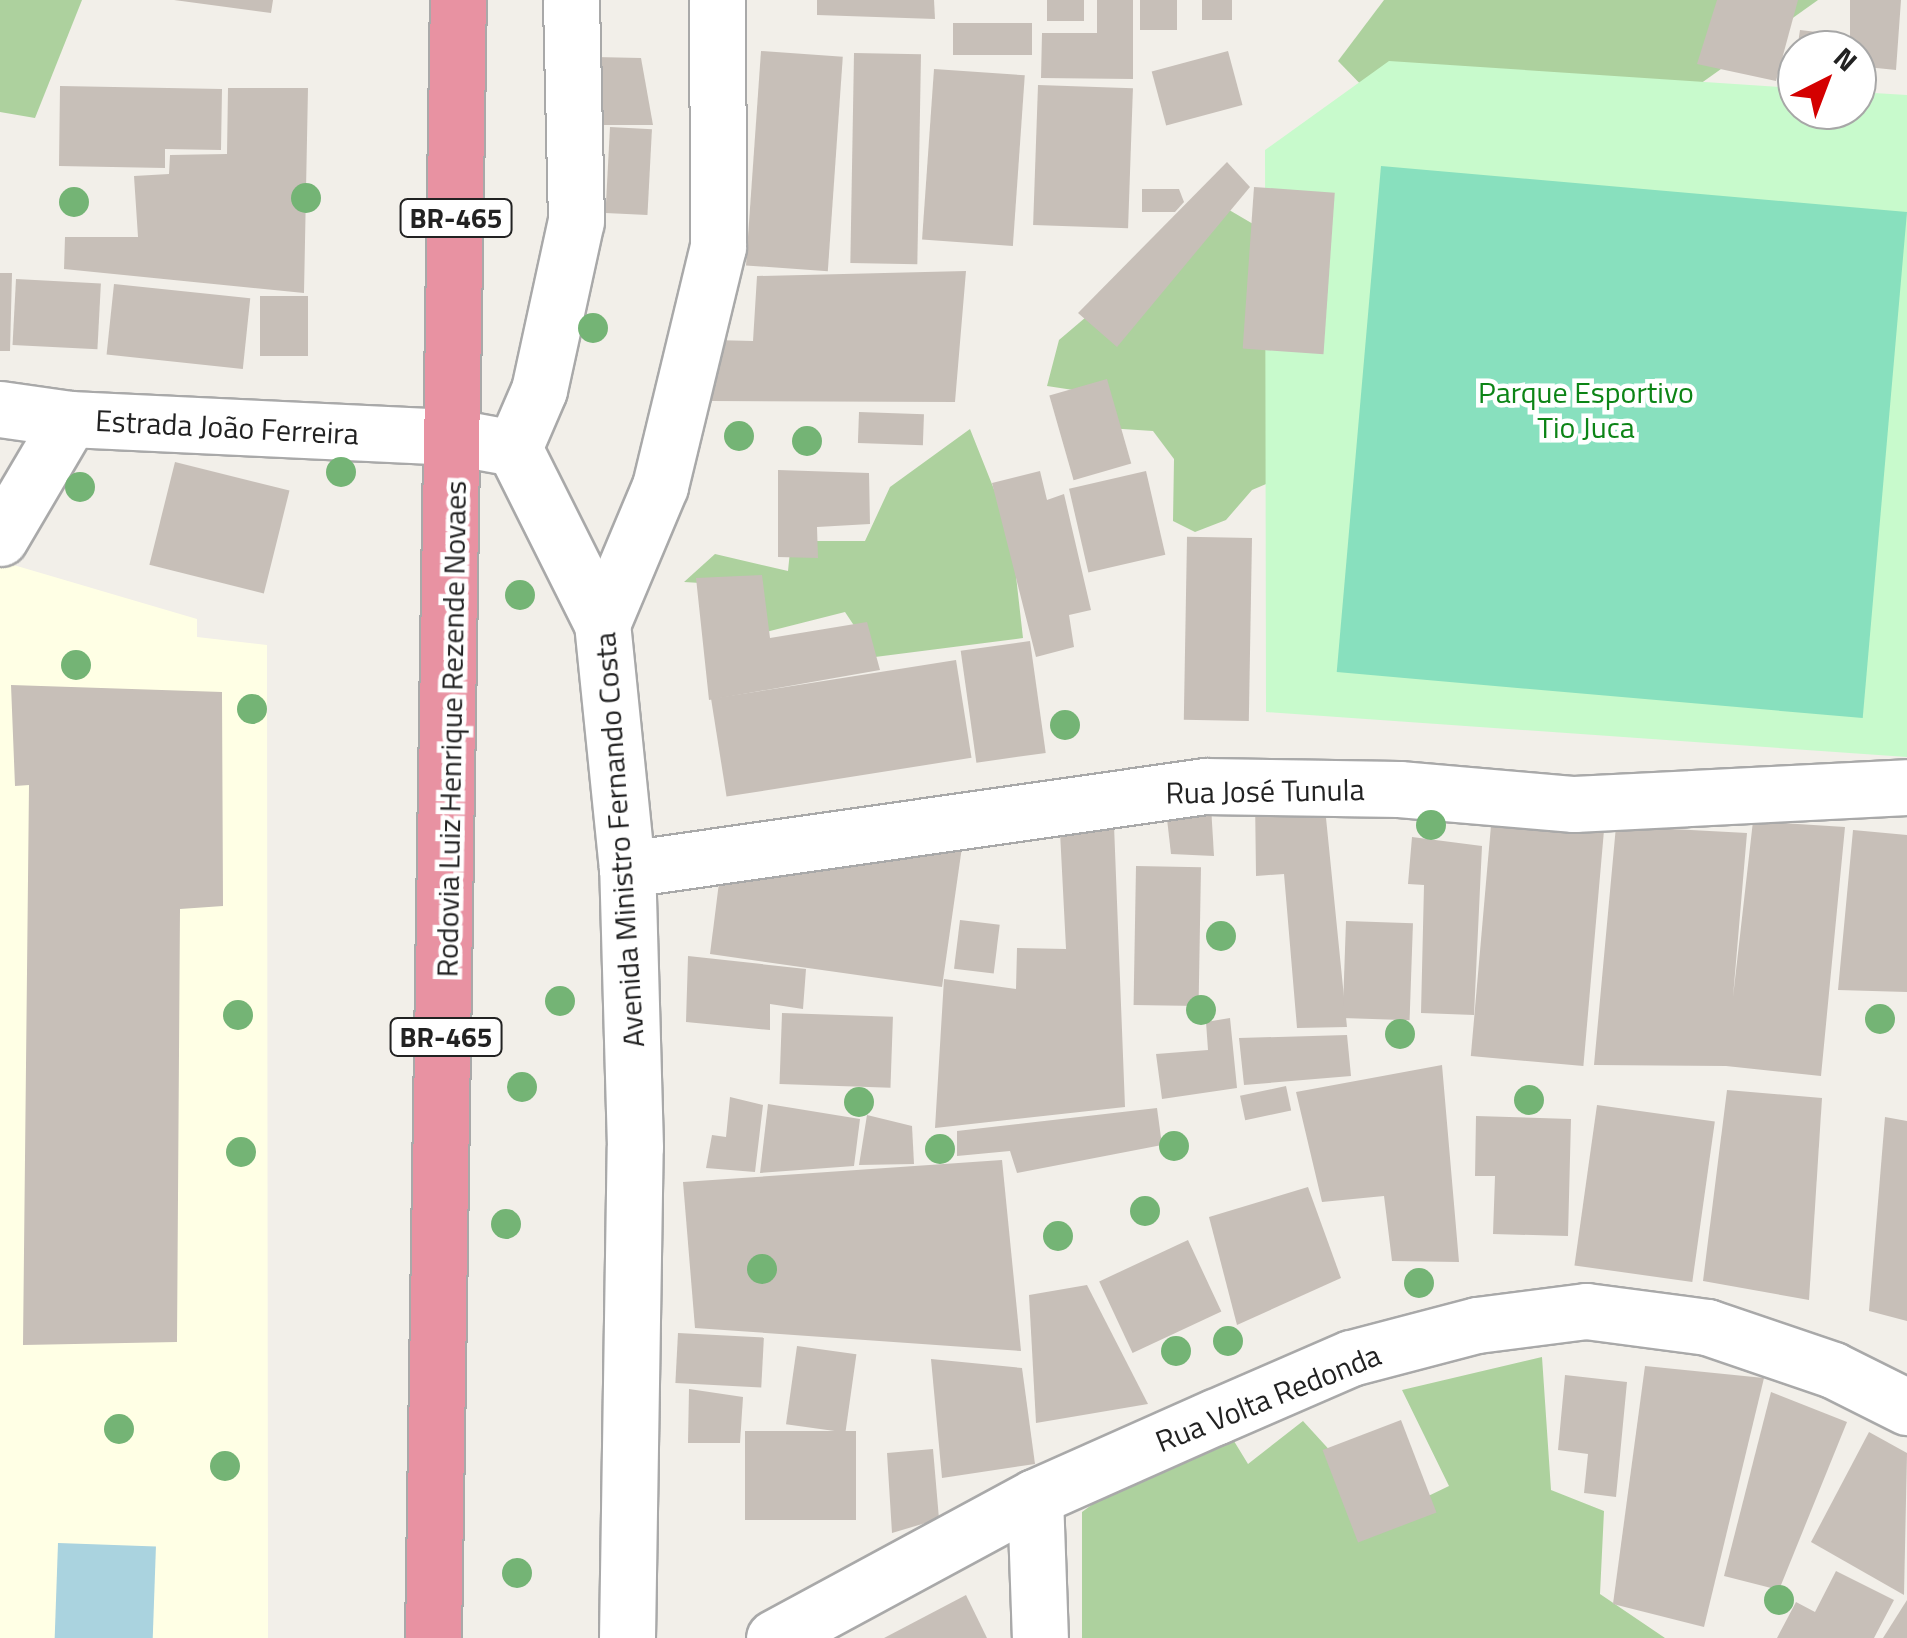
<!DOCTYPE html>
<html>
<head>
<meta charset="utf-8">
<style>
  body { margin:0 }
  #map { position:relative; width:1907px; height:1638px; overflow:hidden; background:#f2efe9; font-family:"Titillium Web",sans-serif }
  div>[style] { position:absolute }
  [style*='--x'] { left:calc(var(--x)*1px); top:calc(var(--y)*1px); width:calc(var(--w)*1px); rotate:calc(var(--a)*1deg) }
  .education>* { inset:0; background:#ffffe5 }
  .forest>* { inset:0; background:#add19e }
  .park>* { inset:0; background:#c8facc }
  .pitch>* { inset:0; background:#88e0be; transform-origin:0 0 }
  .water>* { inset:0; background:#aad3df; transform-origin:0 0 }
  .building>* { inset:0; background:#c7bfb8; transform-origin:0 0 }
  .roads { filter:drop-shadow(2px 0 #a9a9a9) drop-shadow(-2px 0 #a9a9a9) drop-shadow(0 2px #a9a9a9) drop-shadow(0 -2px #a9a9a9) }
  .minor>* { height:55px; margin:-27.5px; padding:0 27.5px; transform-origin:27.5px; border-radius:27.5px; background:#fff }
  .highway>* { height:55px; margin:-27.5px; padding:0 27.5px; transform-origin:27.5px; border-radius:27.5px; background:#e892a2 }
  .trees>* { width:30px; height:30px; margin:-15px; border-radius:50%; background:#74b475 }
  span { translate:-50% -50%; white-space:nowrap; text-align:center; line-height:1.15; -webkit-text-stroke:9px #fff; paint-order:stroke }
  .shield-label span { padding:2px 8px; background:#fff; border:2px solid; border-radius:8px; -webkit-text-stroke-width:0 }
  .shield-label { font-size:28px; color:#222; font-weight:700 }
  .park-label { font-size:30px; color:#0c8416 }
  .street-label { font-size:30px; color:#222 }
  .north { position:absolute; left:1777px; top:30px; width:100px; height:100px; box-sizing:border-box; background:#fff; border:2px solid #a7a7a7; border-radius:50%; rotate:42deg; font-size:28px; font-weight:700; line-height:40px; text-align:center; color:#222 }
  .north::after { content:''; display:block; margin:auto; width:35px; height:45px; background:#d40000; clip-path:polygon(50% 0,100% 100%,50% 72%,0 100%) }
</style>
</head>
<body>
<div id="map">
  <div class="education">
    <i style="clip-path:polygon(0 561px,197px 619px,197px 637px,267px 645px,268px 1638px,0 1638px)"></i>
  </div>
  <div class="forest">
    <i style="clip-path:polygon(0 0,82px 0,35px 118px,0 112px)"></i>
    <i style="clip-path:polygon(1384px 0,1818px 0,1641px 126px,1407px 132px,1338px 61px)"></i>
    <i style="clip-path:polygon(1219px 204px,1265px 231px,1293px 371px,1280px 478px,1252px 490px,1226px 520px,1195px 532px,1173px 521px,1174px 459px,1153px 431px,1107px 428px,1093px 393px,1047px 386px,1059px 340px)"></i>
    <i style="clip-path:polygon(970px 429px,1011px 532px,1023px 638px,875px 657px,845px 612px,746px 637px,734px 585px,684px 582px,715px 554px,788px 571px,791px 541px,865px 541px,890px 487px)"></i>
    <i style="clip-path:polygon(1542px 1357px,1551px 1490px,1604px 1511px,1600px 1594px,1665px 1638px,1082px 1638px,1082px 1512px,1131px 1476px,1226px 1428px,1248px 1464px,1303px 1421px,1345px 1467px,1368px 1525px,1449px 1486px,1402px 1390px)"></i>
  </div>
  <div class="park">
    <i style="clip-path:polygon(1389px 61px,1797px 88px,1797px 110px,1857px 110px,1857px 92px,1907px 95px,1907px 757px,1266px 712px,1265px 150px)"></i>
  </div>
  <div class="pitch">
    <i style="left:1381px;top:166px;width:528px;height:508px;rotate:5deg"></i>
  </div>
  <div class="water">
    <i style="left:58px;top:1543px;width:98px;height:95px;rotate:2deg"></i>
  </div>
  <div class="building">
    <i style="clip-path:polygon(174px 0,273px 0,271px 13px)"></i>
    <i style="clip-path:polygon(817px 0,934px 0,935px 19px,817px 15px)"></i>
    <i style="left:1047px;top:0;width:37px;height:21px"></i>
    <i style="clip-path:polygon(1097px 0,1133px 0,1133px 79px,1041px 78px,1042px 33px,1097px 33px)"></i>
    <i style="left:1140px;top:0;width:37px;height:30px"></i>
    <i style="left:1202px;top:0;width:30px;height:20px"></i>
    <i style="clip-path:polygon(1717px 0,1798px 0,1776px 81px,1697px 64px)"></i>
    <i style="clip-path:polygon(1850px 0,1901px 0,1896px 70px,1857px 66px,1857px 50px,1797px 50px,1800px 30px,1850px 36px)"></i>
    <i style="left:953px;top:23px;width:79px;height:32px"></i>
    <i style="left:761px;top:51px;width:82px;height:215px;rotate:4deg"></i>
    <i style="left:1228px;top:51px;width:56px;height:79px;rotate:75deg"></i>
    <i style="left:854px;top:53px;width:67px;height:210px;rotate:1deg"></i>
    <i style="clip-path:polygon(595px 57px,641px 58px,653px 125px,594px 125px)"></i>
    <i style="left:934px;top:69px;width:91px;height:171px;rotate:4deg"></i>
    <i style="left:1038px;top:85px;width:95px;height:140px;rotate:2deg"></i>
    <i style="clip-path:polygon(60px 86px,222px 89px,221px 150px,165px 149px,165px 168px,59px 166px)"></i>
    <i style="clip-path:polygon(228px 88px,308px 88px,304px 293px,64px 269px,65px 237px,138px 237px,134px 176px,169px 174px,170px 155px,227px 154px)"></i>
    <i style="left:610px;top:127px;width:42px;height:86px;rotate:3deg"></i>
    <i style="clip-path:polygon(1227px 162px,1250px 187px,1117px 347px,1078px 313px)"></i>
    <i style="left:1254px;top:187px;width:81px;height:162px;rotate:4deg"></i>
    <i style="clip-path:polygon(1142px 189px,1179px 189px,1184px 202px,1175px 212px,1142px 212px)"></i>
    <i style="clip-path:polygon(966px 271px,955px 402px,711px 401px,713px 340px,753px 341px,757px 276px)"></i>
    <i style="clip-path:polygon(0 273px,12px 273px,10px 351px,0 351px)"></i>
    <i style="left:16px;top:279px;width:85px;height:66px;rotate:3deg"></i>
    <i style="left:114px;top:284px;width:137px;height:71px;rotate:6deg"></i>
    <i style="left:260px;top:296px;width:48px;height:60px"></i>
    <i style="left:1107px;top:379px;width:88px;height:60px;rotate:74deg"></i>
    <i style="left:859px;top:412px;width:65px;height:31px;rotate:2deg"></i>
    <i style="left:175px;top:462px;width:118px;height:106px;rotate:14deg"></i>
    <i style="clip-path:polygon(778px 470px,869px 473px,870px 524px,817px 527px,818px 558px,778px 557px)"></i>
    <i style="clip-path:polygon(1040px 471px,1047px 500px,1064px 494px,1091px 610px,1069px 615px,1074px 647px,1036px 657px,992px 483px)"></i>
    <i style="left:1146px;top:471px;width:86px;height:79px;rotate:77deg"></i>
    <i style="left:1252px;top:538px;width:183px;height:65px;rotate:91deg"></i>
    <i style="clip-path:polygon(762px 575px,770px 638px,867px 622px,880px 670px,709px 700px,696px 578px)"></i>
    <i style="left:1030px;top:641px;width:113px;height:70px;rotate:82deg"></i>
    <i style="left:956px;top:660px;width:99px;height:248px;rotate:81deg"></i>
    <i style="clip-path:polygon(11px 685px,222px 692px,223px 906px,180px 909px,177px 1342px,23px 1345px,29px 785px,15px 786px)"></i>
    <i style="clip-path:polygon(1255px 797px,1324px 798px,1347px 1027px,1297px 1028px,1284px 874px,1256px 876px)"></i>
    <i style="clip-path:polygon(1211px 806px,1214px 856px,1171px 854px,1166px 810px)"></i>
    <i style="left:1492px;top:814px;width:113px;height:243px;rotate:5deg"></i>
    <i style="clip-path:polygon(1753px 821px,1845px 827px,1821px 1076px,1726px 1066px,1594px 1065px,1616px 826px,1747px 833px,1733px 997px)"></i>
    <i style="clip-path:polygon(1114px 825px,1125px 1107px,935px 1128px,944px 979px,1016px 989px,1017px 948px,1066px 949px,1060px 832px)"></i>
    <i style="clip-path:polygon(1853px 830px,1907px 835px,1907px 992px,1838px 990px)"></i>
    <i style="clip-path:polygon(1412px 837px,1482px 846px,1474px 1015px,1421px 1013px,1424px 885px,1408px 884px)"></i>
    <i style="clip-path:polygon(963px 840px,942px 987px,710px 954px,721px 867px)"></i>
    <i style="left:1136px;top:866px;width:65px;height:139px;rotate:1deg"></i>
    <i style="left:960px;top:920px;width:40px;height:49px;rotate:7deg"></i>
    <i style="left:1346px;top:921px;width:67px;height:97px;rotate:2deg"></i>
    <i style="clip-path:polygon(688px 956px,806px 969px,803px 1009px,770px 1004px,770px 1030px,686px 1022px)"></i>
    <i style="left:782px;top:1013px;width:111px;height:71px;rotate:2deg"></i>
    <i style="clip-path:polygon(1230px 1018px,1237px 1088px,1162px 1099px,1156px 1054px,1208px 1050px,1206px 1022px)"></i>
    <i style="clip-path:polygon(1347px 1035px,1351px 1076px,1244px 1085px,1239px 1038px)"></i>
    <i style="clip-path:polygon(1442px 1065px,1459px 1262px,1392px 1261px,1384px 1196px,1322px 1202px,1296px 1092px)"></i>
    <i style="left:1286px;top:1086px;width:25px;height:47px;rotate:78deg"></i>
    <i style="clip-path:polygon(1727px 1090px,1822px 1098px,1809px 1300px,1703px 1281px)"></i>
    <i style="clip-path:polygon(730px 1097px,763px 1105px,755px 1172px,706px 1168px,712px 1135px,726px 1137px)"></i>
    <i style="clip-path:polygon(768px 1104px,860px 1119px,854px 1166px,760px 1173px)"></i>
    <i style="left:1597px;top:1105px;width:119px;height:162px;rotate:8deg"></i>
    <i style="clip-path:polygon(1157px 1108px,1162px 1145px,1017px 1173px,1010px 1151px,957px 1156px,957px 1131px)"></i>
    <i style="clip-path:polygon(867px 1115px,912px 1126px,914px 1164px,859px 1165px)"></i>
    <i style="clip-path:polygon(1476px 1116px,1571px 1119px,1568px 1236px,1493px 1234px,1495px 1176px,1475px 1176px)"></i>
    <i style="clip-path:polygon(1885px 1117px,1907px 1121px,1907px 1321px,1869px 1311px)"></i>
    <i style="clip-path:polygon(1002px 1160px,1021px 1351px,695px 1328px,683px 1182px)"></i>
    <i style="clip-path:polygon(1308px 1187px,1341px 1278px,1237px 1325px,1209px 1217px)"></i>
    <i style="left:1188px;top:1240px;width:79px;height:98px;rotate:65deg"></i>
    <i style="clip-path:polygon(1087px 1285px,1148px 1404px,1036px 1423px,1029px 1295px)"></i>
    <i style="left:678px;top:1333px;width:86px;height:50px;rotate:3deg"></i>
    <i style="left:797px;top:1346px;width:60px;height:79px;rotate:8deg"></i>
    <i style="clip-path:polygon(931px 1359px,1022px 1368px,1035px 1464px,942px 1478px)"></i>
    <i style="clip-path:polygon(1645px 1366px,1764px 1378px,1704px 1627px,1613px 1604px)"></i>
    <i style="clip-path:polygon(1565px 1375px,1627px 1382px,1616px 1497px,1584px 1493px,1588px 1454px,1558px 1450px)"></i>
    <i style="clip-path:polygon(689px 1389px,743px 1397px,740px 1443px,688px 1443px)"></i>
    <i style="clip-path:polygon(1771px 1392px,1847px 1422px,1779px 1590px,1724px 1576px)"></i>
    <i style="left:1401px;top:1420px;width:99px;height:84px;rotate:69deg"></i>
    <i style="left:745px;top:1431px;width:111px;height:89px"></i>
    <i style="clip-path:polygon(1869px 1432px,1907px 1453px,1904px 1595px,1811px 1542px)"></i>
    <i style="clip-path:polygon(933px 1449px,939px 1519px,892px 1533px,887px 1453px)"></i>
    <i style="clip-path:polygon(1836px 1571px,1894px 1600px,1874px 1638px,1777px 1638px,1796px 1602px,1815px 1612px)"></i>
    <i style="clip-path:polygon(966px 1595px,987px 1638px,884px 1638px)"></i>
    <i style="clip-path:polygon(1907px 1600px,1907px 1638px,1883px 1638px)"></i>
  </div>
  <div class="roads">
    <div class="minor">
      <i style="--x:0;--y:409;--w:71;--a:8.1"></i>
      <i style="--x:70;--y:419;--w:385;--a:2.7"></i>
      <i style="--x:455;--y:437;--w:60;--a:10.6"></i>
      <i style="--x:514;--y:448;--w:197;--a:63.4"></i>
      <i style="--x:514;--y:448;--w:63;--a:-66.7"></i>
      <i style="--x:539;--y:390;--w:173;--a:-77.7"></i>
      <i style="--x:576;--y:221;--w:221;--a:-91.3"></i>
      <i style="--x:0;--y:538;--w:138;--a:-59.5"></i>
      <i style="--x:627;--y:869;--w:584;--a:-8.17"></i>
      <i style="--x:1205;--y:786;--w:194;--a:0.9"></i>
      <i style="--x:1399;--y:789;--w:176;--a:4.9"></i>
      <i style="--x:1574;--y:804;--w:333;--a:-2.9"></i>
      <i style="--x:1035;--y:1497;--w:141;--a:88"></i>
      <i style="--x:627;--y:1638;--w:491;--a:-89.1"></i>
      <i style="--x:635;--y:1147;--w:278;--a:-91.6"></i>
      <i style="--x:627;--y:869;--w:246;--a:-95.8"></i>
      <i style="--x:602;--y:624;--w:150;--a:-67.2"></i>
      <i style="--x:660;--y:486;--w:246;--a:-76.4"></i>
      <i style="--x:718;--y:247;--w:247;--a:-90.2"></i>
      <i style="--x:774;--y:1638;--w:297;--a:-28.4"></i>
      <i style="--x:1035;--y:1497;--w:197;--a:-24"></i>
      <i style="--x:1215;--y:1417;--w:148;--a:-23.5"></i>
      <i style="--x:1351;--y:1358;--w:130;--a:-14.7"></i>
      <i style="--x:1477;--y:1325;--w:110;--a:-7.3"></i>
      <i style="--x:1586;--y:1311;--w:122;--a:7.5"></i>
      <i style="--x:1707;--y:1327;--w:133;--a:18.8"></i>
      <i style="--x:1833;--y:1370;--w:83;--a:26.6"></i>
    </div>
    <div class="highway">
      <i style="--x:433;--y:1638;--w:1638;--a:-89.13"></i>
    </div>
  </div>
  <div class="trees">
    <i style="left:306px;top:198px"></i>
    <i style="left:74px;top:202px"></i>
    <i style="left:593px;top:328px"></i>
    <i style="left:739px;top:436px"></i>
    <i style="left:807px;top:441px"></i>
    <i style="left:341px;top:472px"></i>
    <i style="left:80px;top:487px"></i>
    <i style="left:520px;top:595px"></i>
    <i style="left:76px;top:665px"></i>
    <i style="left:252px;top:709px"></i>
    <i style="left:1065px;top:725px"></i>
    <i style="left:1431px;top:825px"></i>
    <i style="left:1221px;top:936px"></i>
    <i style="left:560px;top:1001px"></i>
    <i style="left:1201px;top:1010px"></i>
    <i style="left:238px;top:1015px"></i>
    <i style="left:1880px;top:1019px"></i>
    <i style="left:1400px;top:1034px"></i>
    <i style="left:522px;top:1087px"></i>
    <i style="left:1529px;top:1100px"></i>
    <i style="left:859px;top:1102px"></i>
    <i style="left:1174px;top:1146px"></i>
    <i style="left:940px;top:1149px"></i>
    <i style="left:241px;top:1152px"></i>
    <i style="left:1145px;top:1211px"></i>
    <i style="left:506px;top:1224px"></i>
    <i style="left:1058px;top:1236px"></i>
    <i style="left:762px;top:1269px"></i>
    <i style="left:1419px;top:1283px"></i>
    <i style="left:1228px;top:1341px"></i>
    <i style="left:1176px;top:1351px"></i>
    <i style="left:119px;top:1429px"></i>
    <i style="left:225px;top:1466px"></i>
    <i style="left:517px;top:1573px"></i>
    <i style="left:1779px;top:1600px"></i>
  </div>
  <div class="shield-label">
    <span style="left:456px;top:218px">BR-465</span>
    <span style="left:446px;top:1037px">BR-465</span>
  </div>
  <div class="park-label">
    <span style="left:1586px;top:409px">Parque Esportivo<br>Tio Juca</span>
  </div>
  <div class="street-label">
    <span style="left:227px;top:427px;rotate:3deg">Estrada João Ferreira</span>
    <span style="left:451px;top:729px;rotate:-89deg">Rodovia Luiz Henrique Rezende Novaes</span>
    <span style="left:1265px;top:791px;rotate:-1deg">Rua José Tunula</span>
    <span style="left:619px;top:840px;rotate:-94deg">Avenida Ministro Fernando Costa</span>
    <span style="left:1268px;top:1398px;rotate:-22deg">Rua Volta Redonda</span>
  </div>
  <div class="north">N</div>
</div>
</body>
</html>
